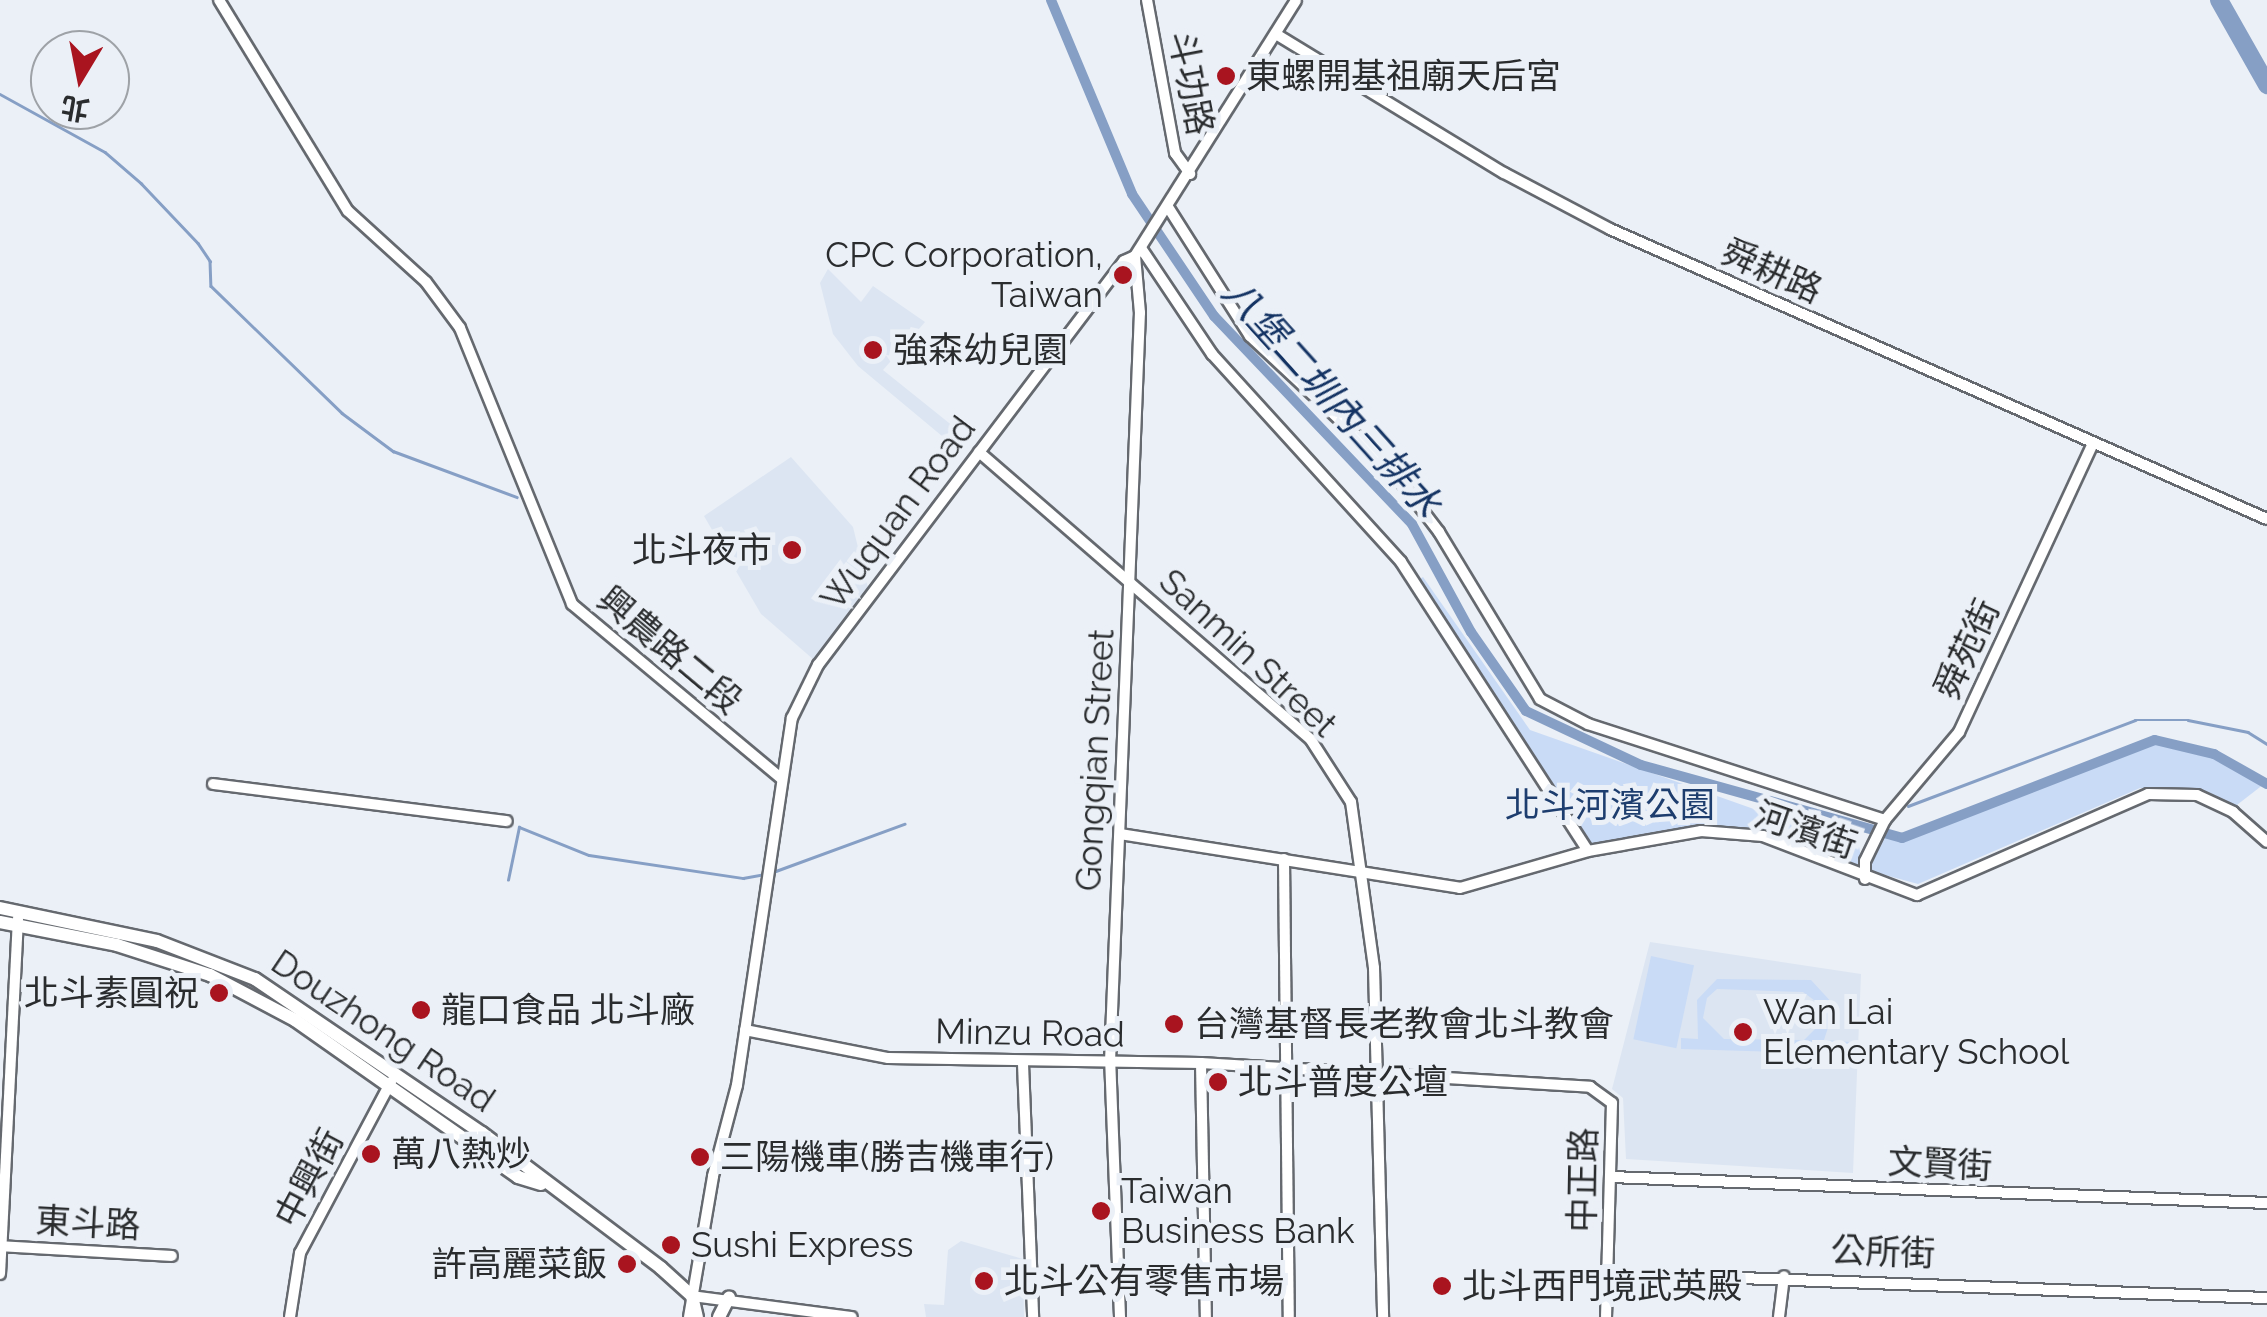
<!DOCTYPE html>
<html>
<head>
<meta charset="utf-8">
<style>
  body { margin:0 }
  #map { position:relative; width:2267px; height:1317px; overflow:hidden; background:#ebf0f7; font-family:Raleway,"Noto Sans TC",sans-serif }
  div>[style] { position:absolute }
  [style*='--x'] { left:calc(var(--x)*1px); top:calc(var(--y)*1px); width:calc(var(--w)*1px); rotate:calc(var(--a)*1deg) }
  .built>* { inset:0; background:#dce5f2 }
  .green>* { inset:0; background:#c9dbf6; transform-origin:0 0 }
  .stream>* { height:2.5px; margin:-1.25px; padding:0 1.25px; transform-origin:1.25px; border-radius:1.25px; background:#869fc5 }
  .canal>* { height:10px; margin:-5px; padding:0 5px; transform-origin:5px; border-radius:5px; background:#869fc5 }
  .river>* { height:18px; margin:-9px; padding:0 9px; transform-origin:9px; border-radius:9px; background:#869fc5 }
  .roads { filter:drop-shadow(2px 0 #65696f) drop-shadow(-2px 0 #65696f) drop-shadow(0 2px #65696f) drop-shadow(0 -2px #65696f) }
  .minor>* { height:10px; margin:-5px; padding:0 5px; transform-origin:5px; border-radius:5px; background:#fff }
  .major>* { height:12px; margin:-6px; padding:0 6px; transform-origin:6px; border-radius:6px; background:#fff }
  .dots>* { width:28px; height:28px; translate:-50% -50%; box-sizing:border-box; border:5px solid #ebf0f7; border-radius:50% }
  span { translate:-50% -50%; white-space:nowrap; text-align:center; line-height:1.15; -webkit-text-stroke:10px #ebf0f7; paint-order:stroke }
  .poi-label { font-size:35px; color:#2a2c2e }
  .left { translate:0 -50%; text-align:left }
  .right { translate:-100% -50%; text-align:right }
  .street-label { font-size:35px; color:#2a2c2e }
  .park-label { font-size:35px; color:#1d3d6e }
  .water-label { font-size:38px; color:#143363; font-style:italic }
  .north { position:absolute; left:30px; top:30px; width:100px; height:100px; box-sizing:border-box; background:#ebf0f7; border:2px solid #9ea2a7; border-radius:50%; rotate:190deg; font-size:28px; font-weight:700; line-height:40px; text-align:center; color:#2a2c2e }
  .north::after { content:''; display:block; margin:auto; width:35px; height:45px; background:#a9141f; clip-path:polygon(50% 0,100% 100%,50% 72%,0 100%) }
</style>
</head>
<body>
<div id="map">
  <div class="built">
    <i style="clip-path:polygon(828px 269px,861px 302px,873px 286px,925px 322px,883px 370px,969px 439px,960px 451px,858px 366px,833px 334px,820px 283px)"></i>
    <i style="clip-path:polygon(791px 457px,853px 527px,868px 588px,814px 660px,761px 614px,704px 516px)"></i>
    <i style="clip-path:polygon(1650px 942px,1861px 974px,1853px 1173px,1626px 1159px,1623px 1098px,1612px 1089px)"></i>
    <i style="clip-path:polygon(961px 1241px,1023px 1259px,1024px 1317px,926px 1317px,924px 1304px,944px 1305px,948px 1250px)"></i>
  </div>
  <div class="green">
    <i style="clip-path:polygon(1423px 577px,1530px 730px,1859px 846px,1863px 869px,1768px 832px,1699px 829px,1592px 847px,1502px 723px,1417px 581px)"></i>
    <i style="clip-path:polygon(2155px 740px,2214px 754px,2264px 784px,2233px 808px,2197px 792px,2140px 788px,1918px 884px,1867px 870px,1879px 831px,1902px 838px,1931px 829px)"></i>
    <i style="left:1651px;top:956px;width:44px;height:85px;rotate:12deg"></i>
    <i style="clip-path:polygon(evenodd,1717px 979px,1811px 980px,1835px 1006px,1824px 1040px,1850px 1042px,1849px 1054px,1681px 1049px,1681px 1038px,1698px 1039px,1697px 1000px,1717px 979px,1717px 989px,1803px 992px,1818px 1003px,1819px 1025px,1804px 1040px,1724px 1039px,1703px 1018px,1707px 998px,1717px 989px)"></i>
  </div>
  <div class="stream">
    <i style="--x:0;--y:94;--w:120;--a:28.9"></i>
    <i style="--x:105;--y:152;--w:48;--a:40.7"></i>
    <i style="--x:141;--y:183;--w:83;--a:46.5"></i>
    <i style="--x:198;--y:243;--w:22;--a:56"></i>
    <i style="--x:210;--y:261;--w:25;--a:88"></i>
    <i style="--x:211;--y:286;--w:182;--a:44.1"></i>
    <i style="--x:342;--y:413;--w:64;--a:36.7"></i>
    <i style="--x:393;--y:451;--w:132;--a:20.4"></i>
    <i style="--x:1908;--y:806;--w:243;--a:-20.7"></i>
    <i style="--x:2135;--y:720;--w:53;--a:0"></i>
    <i style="--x:2188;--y:720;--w:61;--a:11.3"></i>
    <i style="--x:2248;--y:732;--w:22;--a:32"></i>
    <i style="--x:773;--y:872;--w:140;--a:-20.1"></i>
    <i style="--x:508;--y:880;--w:54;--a:-78.3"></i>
    <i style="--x:519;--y:827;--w:75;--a:21.8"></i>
    <i style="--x:589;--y:855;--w:156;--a:8.5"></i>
    <i style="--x:743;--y:878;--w:22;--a:-10"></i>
  </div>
  <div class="canal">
    <i style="--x:1051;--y:0;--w:210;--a:67.3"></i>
    <i style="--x:1132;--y:194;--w:147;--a:56.1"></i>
    <i style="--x:1214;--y:316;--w:287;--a:46.4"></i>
    <i style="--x:1412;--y:524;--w:123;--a:61.4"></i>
    <i style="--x:1471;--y:632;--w:96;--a:55.2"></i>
    <i style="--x:1526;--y:711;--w:127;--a:25.2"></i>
    <i style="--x:1641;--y:765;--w:271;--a:15.6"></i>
    <i style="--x:1902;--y:838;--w:271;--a:-21.2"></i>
    <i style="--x:2155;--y:740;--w:61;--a:13.3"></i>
    <i style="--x:2214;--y:754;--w:61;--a:29.5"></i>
  </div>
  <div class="river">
    <i style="--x:2219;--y:0;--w:98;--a:60.5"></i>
  </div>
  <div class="roads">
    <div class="minor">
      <i style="--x:219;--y:0;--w:247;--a:58.6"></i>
      <i style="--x:348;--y:211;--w:105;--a:42.3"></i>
      <i style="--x:426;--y:282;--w:57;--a:53.5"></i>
      <i style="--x:460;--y:328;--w:298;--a:67.9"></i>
      <i style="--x:572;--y:604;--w:272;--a:39.8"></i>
      <i style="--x:1147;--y:0;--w:156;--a:79.6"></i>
      <i style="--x:1175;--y:153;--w:26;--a:54"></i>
      <i style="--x:1276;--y:34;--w:267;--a:31.4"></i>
      <i style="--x:1504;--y:173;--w:120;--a:27.8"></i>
      <i style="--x:1610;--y:229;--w:718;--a:23.82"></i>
      <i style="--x:1168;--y:207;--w:153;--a:57.6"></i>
      <i style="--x:1250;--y:336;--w:187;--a:43.1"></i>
      <i style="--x:1387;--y:464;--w:86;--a:52.6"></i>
      <i style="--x:1439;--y:532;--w:195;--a:58.8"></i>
      <i style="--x:1540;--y:699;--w:54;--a:27.5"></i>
      <i style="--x:1588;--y:724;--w:312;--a:17.9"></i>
      <i style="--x:1141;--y:248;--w:128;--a:56.2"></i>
      <i style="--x:1212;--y:354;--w:281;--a:47.7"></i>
      <i style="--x:1401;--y:562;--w:344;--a:57.1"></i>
      <i style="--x:979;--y:452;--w:440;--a:40.9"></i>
      <i style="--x:1311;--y:740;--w:74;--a:57.2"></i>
      <i style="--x:1351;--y:802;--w:168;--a:82.1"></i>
      <i style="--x:1374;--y:968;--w:349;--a:88.5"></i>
      <i style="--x:213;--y:784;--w:296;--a:7.2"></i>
      <i style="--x:1120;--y:834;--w:344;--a:9"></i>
      <i style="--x:1460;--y:888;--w:133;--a:-16.1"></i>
      <i style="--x:1588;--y:851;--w:115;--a:-10"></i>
      <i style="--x:1701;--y:831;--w:62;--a:4.6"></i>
      <i style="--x:1763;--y:836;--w:165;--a:21"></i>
      <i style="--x:1917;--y:895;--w:252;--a:-23.6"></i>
      <i style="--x:2148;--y:794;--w:49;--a:1.2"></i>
      <i style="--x:2197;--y:795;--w:40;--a:25"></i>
      <i style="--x:2233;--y:812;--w:45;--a:41.4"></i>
      <i style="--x:1284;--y:859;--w:458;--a:89.4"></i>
      <i style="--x:1865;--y:879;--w:18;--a:-90"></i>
      <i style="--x:1865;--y:861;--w:46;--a:-64"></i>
      <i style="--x:1885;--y:820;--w:115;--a:-49.9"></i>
      <i style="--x:1959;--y:732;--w:319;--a:-65.1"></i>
      <i style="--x:745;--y:1030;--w:146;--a:11.1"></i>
      <i style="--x:888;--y:1058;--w:313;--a:0.9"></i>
      <i style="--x:1201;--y:1063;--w:390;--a:3.5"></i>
      <i style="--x:1590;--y:1087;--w:27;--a:36"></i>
      <i style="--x:1612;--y:1103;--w:214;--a:91.6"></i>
      <i style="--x:1201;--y:1063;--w:254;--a:88.9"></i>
      <i style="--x:1023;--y:1064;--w:253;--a:87.7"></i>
      <i style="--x:1611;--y:1177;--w:657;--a:2.27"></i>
      <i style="--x:0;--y:1246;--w:172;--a:3.3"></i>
      <i style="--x:1609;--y:1273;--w:658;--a:2.18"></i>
      <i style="--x:0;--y:1274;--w:356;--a:-87.1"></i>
      <i style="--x:692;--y:1296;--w:161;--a:7.5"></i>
      <i style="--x:290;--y:1317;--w:65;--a:-81.1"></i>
      <i style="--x:300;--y:1253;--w:194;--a:-62"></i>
      <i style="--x:689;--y:1317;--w:143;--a:-80.3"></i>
      <i style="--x:713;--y:1176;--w:94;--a:-75.2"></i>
      <i style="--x:737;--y:1085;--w:371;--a:-81.5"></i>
      <i style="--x:792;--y:718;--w:59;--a:-63.9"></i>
      <i style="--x:818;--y:665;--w:507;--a:-52.86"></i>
      <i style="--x:1124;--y:261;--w:12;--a:-24"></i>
      <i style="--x:1120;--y:1317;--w:255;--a:-92.2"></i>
      <i style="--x:1110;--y:1062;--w:750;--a:-87.71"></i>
      <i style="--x:1140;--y:313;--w:57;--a:-95"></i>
      <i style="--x:1135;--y:256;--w:302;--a:-57.8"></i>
      <i style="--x:1779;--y:1317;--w:41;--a:-83"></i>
    </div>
    <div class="major">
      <i style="--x:0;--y:908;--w:160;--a:11.9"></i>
      <i style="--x:157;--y:941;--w:105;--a:21.2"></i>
      <i style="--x:255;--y:979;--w:274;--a:34.2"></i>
      <i style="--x:482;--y:1133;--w:224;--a:37"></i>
      <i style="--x:661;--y:1268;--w:42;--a:42.1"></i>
      <i style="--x:692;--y:1296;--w:22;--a:77"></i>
      <i style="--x:0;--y:922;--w:119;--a:11.1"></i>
      <i style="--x:117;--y:945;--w:98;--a:17.9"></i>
      <i style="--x:210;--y:975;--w:96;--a:27.9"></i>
      <i style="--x:295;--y:1020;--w:273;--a:35.1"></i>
      <i style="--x:518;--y:1177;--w:24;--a:17"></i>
      <i style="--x:719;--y:1317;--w:22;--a:-63"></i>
    </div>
  </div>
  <div class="dots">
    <i style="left:1226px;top:76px;background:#a9141f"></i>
    <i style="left:1123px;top:275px;background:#a9141f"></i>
    <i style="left:873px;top:350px;background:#a9141f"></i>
    <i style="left:792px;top:550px;background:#a9141f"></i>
    <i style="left:219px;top:993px;background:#a9141f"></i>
    <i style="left:421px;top:1010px;background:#a9141f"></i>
    <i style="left:1174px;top:1024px;background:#a9141f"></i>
    <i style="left:1743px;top:1032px;background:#a9141f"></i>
    <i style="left:1218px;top:1082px;background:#a9141f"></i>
    <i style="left:371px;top:1154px;background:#a9141f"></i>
    <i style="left:700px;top:1157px;background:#a9141f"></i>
    <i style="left:1101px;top:1211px;background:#a9141f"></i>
    <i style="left:671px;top:1245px;background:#a9141f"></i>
    <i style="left:627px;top:1264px;background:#a9141f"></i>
    <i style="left:984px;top:1281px;background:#a9141f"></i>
    <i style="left:1442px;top:1286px;background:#a9141f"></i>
  </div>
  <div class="poi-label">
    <span class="left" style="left:1246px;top:76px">東螺開基祖廟天后宮</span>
    <span class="right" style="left:1103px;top:275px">CPC Corporation,<br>Taiwan</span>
    <span class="left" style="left:893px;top:350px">強森幼兒園</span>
    <span class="right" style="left:772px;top:550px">北斗夜市</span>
    <span class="right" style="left:199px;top:993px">北斗素圓祝</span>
    <span class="left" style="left:441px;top:1010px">龍口食品 北斗廠</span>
    <span class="left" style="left:1763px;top:1032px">Wan Lai<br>Elementary School</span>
    <span class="left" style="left:1194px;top:1024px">台灣基督長老教會北斗教會</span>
    <span class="left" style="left:1238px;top:1082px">北斗普度公壇</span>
    <span class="left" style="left:391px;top:1154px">萬八熱炒</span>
    <span class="left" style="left:720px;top:1157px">三陽機車(勝吉機車行)</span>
    <span class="left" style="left:1121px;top:1211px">Taiwan<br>Business Bank</span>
    <span class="left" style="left:691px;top:1245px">Sushi Express</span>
    <span class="right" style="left:607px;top:1264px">許高麗菜飯</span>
    <span class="left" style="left:1004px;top:1281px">北斗公有零售市場</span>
    <span class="left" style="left:1462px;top:1286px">北斗西門境武英殿</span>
  </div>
  <div class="street-label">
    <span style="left:1191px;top:83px;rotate:79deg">斗功路</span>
    <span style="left:1772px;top:271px;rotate:24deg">舜耕路</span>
    <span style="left:898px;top:513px;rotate:-53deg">Wuquan Road</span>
    <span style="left:1967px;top:649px;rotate:-65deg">舜苑街</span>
    <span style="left:670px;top:650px;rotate:40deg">興農路二段</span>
    <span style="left:1248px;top:653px;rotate:43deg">Sanmin Street</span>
    <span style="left:1095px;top:760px;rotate:-87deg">Gongqian Street</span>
    <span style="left:1806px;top:830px;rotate:19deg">河濱街</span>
    <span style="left:383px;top:1031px;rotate:34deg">Douzhong Road</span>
    <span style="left:1030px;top:1033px;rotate:1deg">Minzu Road</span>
    <span style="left:1940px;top:1164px;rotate:3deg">文賢街</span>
    <span style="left:309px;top:1178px;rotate:-62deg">中興街</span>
    <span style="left:1583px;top:1180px;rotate:-89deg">中正路</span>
    <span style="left:88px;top:1223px;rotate:3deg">東斗路</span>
    <span style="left:1883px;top:1252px;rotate:2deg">公所街</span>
  </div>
  <div class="park-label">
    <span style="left:1610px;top:805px">北斗河濱公園</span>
  </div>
  <div class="water-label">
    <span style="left:1332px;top:398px;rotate:48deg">八堡二圳內三排水</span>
  </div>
  <div class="north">北</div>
</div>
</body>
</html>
